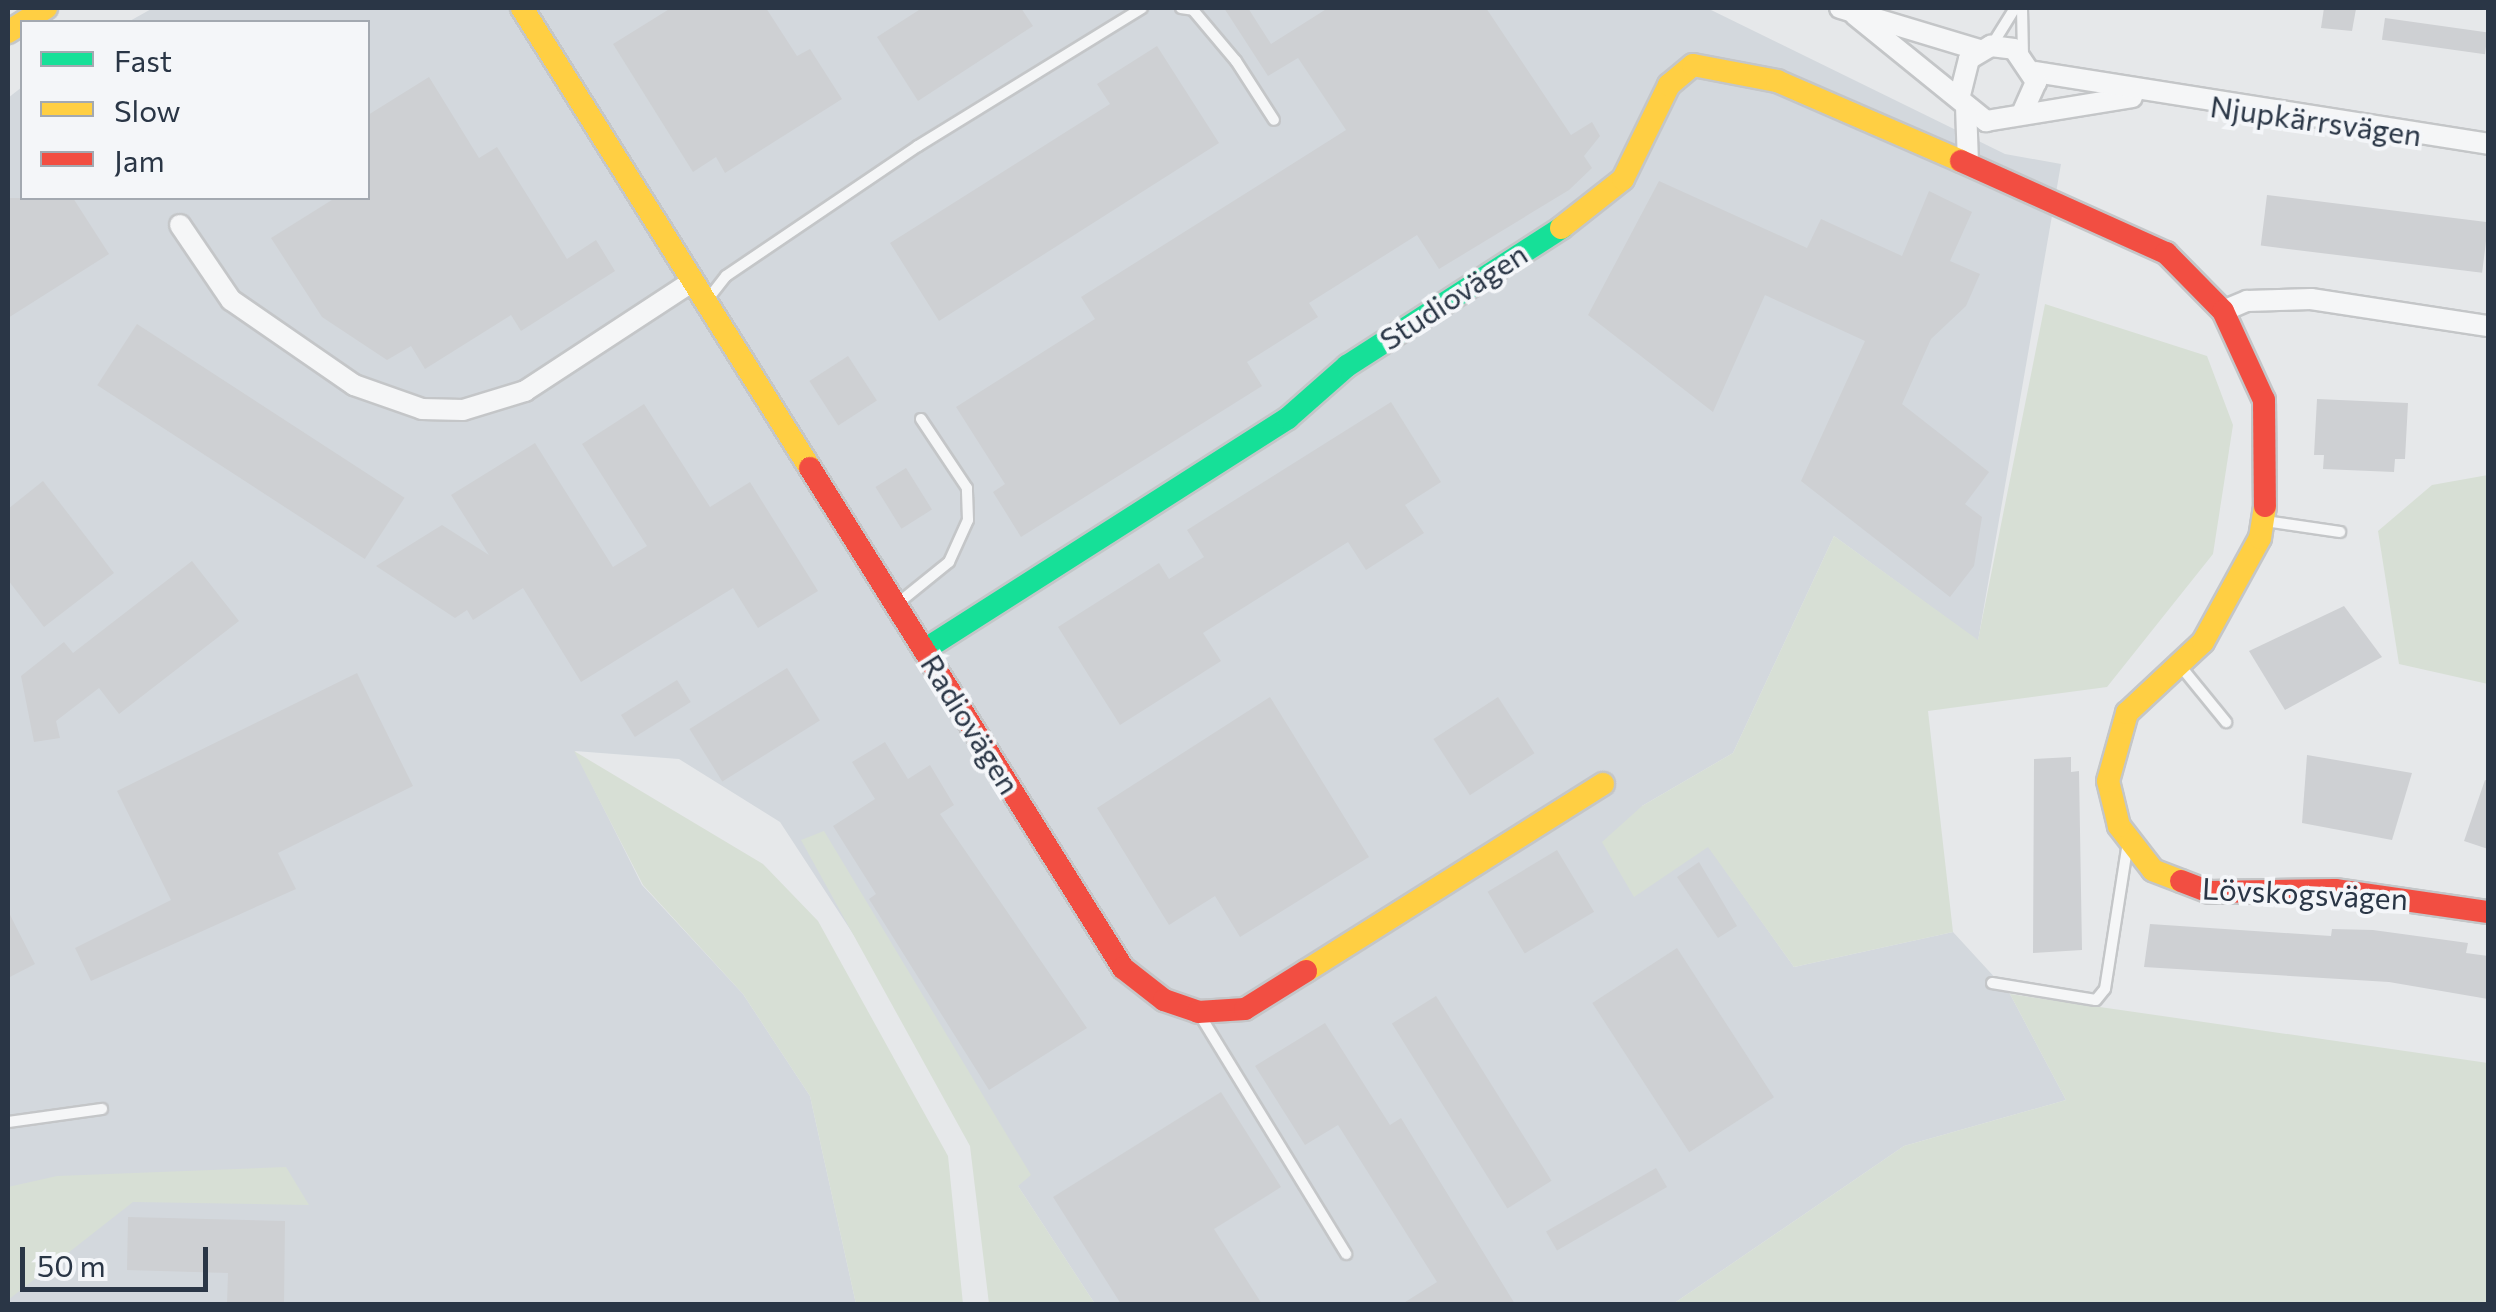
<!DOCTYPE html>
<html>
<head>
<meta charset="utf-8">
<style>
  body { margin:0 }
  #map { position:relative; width:2496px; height:1312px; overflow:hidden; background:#e6e8ea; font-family:Commissioner,sans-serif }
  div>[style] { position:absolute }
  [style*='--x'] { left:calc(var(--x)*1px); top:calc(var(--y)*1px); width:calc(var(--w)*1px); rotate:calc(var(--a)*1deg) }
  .built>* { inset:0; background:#d3d8dd }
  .green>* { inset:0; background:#d7dfd5 }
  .building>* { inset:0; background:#ced0d3; transform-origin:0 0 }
  .roads { filter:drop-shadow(2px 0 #c4c6c8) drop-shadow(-2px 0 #c4c6c8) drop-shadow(0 2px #c4c6c8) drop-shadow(0 -2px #c4c6c8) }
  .lane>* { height:10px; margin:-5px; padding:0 5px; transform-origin:5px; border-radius:5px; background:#f5f6f7 }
  .street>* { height:20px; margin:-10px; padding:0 10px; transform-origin:10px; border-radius:10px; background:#f5f6f7 }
  .fast>* { height:22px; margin:-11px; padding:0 11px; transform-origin:11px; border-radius:11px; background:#16e098 }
  .slow>* { height:22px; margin:-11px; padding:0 11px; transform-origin:11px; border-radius:11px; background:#ffcf43 }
  .jam>* { height:22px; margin:-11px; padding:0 11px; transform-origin:11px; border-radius:11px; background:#f24e42 }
  span { translate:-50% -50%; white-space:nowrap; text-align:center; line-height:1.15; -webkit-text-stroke:8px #f4f6f9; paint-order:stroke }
  .street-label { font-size:30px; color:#2a3646 }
  .frame { position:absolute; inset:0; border:10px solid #2a3646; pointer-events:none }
  .legend { position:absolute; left:20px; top:20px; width:350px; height:180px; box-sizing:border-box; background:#f4f6f9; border:2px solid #a3a9b1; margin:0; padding:12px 18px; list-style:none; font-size:30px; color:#2a3646 }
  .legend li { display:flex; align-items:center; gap:20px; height:50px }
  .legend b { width:50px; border:2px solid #a3a9b1 }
  .scale { position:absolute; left:20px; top:1247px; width:188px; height:45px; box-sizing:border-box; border:5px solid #2a3646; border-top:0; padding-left:12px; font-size:30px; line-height:35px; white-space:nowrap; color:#2a3646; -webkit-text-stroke:8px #f4f6f9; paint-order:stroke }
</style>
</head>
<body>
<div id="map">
  <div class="built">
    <i style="clip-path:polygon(153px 8px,1707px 8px,2005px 154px,2061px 164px,1978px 641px,1834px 536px,1733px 753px,1642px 806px,1708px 846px,1794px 967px,1953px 932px,2010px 994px,2066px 1100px,1904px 1146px,1673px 1304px,1095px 1304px,780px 822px,679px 759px,575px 751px,642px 885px,743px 994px,810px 1096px,856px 1304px,8px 1304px,8px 98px,22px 87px,22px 198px,368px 198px,368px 22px,128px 22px)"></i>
  </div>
  <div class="green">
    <i style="clip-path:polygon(2045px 304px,2207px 356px,2233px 425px,2213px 554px,2107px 687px,1928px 711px,1953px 932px,1794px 967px,1708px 847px,1634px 897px,1602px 842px,1642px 806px,1733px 753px,1834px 536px,1978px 640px)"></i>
    <i style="clip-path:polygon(2488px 475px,2488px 684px,2399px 664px,2378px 531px,2432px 485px)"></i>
    <i style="clip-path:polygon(574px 751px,763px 864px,818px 921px,948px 1156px,963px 1304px,856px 1304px,810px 1096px,743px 994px,643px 885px)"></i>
    <i style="clip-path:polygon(824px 831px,1031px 1175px,1018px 1186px,1095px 1304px,989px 1304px,970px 1146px,801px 840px)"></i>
    <i style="clip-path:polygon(2010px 994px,2488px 1063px,2488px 1304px,1673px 1304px,1904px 1146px,2066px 1100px)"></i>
    <i style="clip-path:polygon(286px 1167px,309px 1205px,133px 1202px,8px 1300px,8px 1187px,57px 1176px)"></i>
  </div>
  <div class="building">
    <i style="clip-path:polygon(671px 8px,766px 8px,797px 56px,810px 49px,842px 99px,725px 173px,716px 157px,693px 172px,613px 44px)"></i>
    <i style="clip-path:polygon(922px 8px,1021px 8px,1033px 26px,918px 101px,877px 37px)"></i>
    <i style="clip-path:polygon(1224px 8px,1248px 8px,1271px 44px,1328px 8px,1486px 8px,1571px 135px,1592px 122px,1600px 136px,1584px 156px,1592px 168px,1569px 190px,1439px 269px,1417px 235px,1309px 303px,1318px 317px,1247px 362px,1262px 386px,1021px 537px,993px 492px,1005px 484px,956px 407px,1095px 319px,1081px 297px,1346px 130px,1298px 58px,1268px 76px)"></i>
    <i style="clip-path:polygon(2324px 8px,2356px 9px,2352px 31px,2321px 28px)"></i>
    <i style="left:2385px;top:18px;width:104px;height:22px;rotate:8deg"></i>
    <i style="clip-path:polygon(1157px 46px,1219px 143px,939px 321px,890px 243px,1110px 104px,1097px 84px)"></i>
    <i style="clip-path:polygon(429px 77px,479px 158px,497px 147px,567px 259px,596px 240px,615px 271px,521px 331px,511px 315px,425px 369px,411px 346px,387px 360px,322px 317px,271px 238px,335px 198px,368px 198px,368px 115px)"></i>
    <i style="clip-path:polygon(1659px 181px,1807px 248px,1821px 219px,1902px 256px,1929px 191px,1972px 212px,1950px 261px,1980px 274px,1966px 306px,1931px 339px,1902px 404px,1989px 472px,1965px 504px,1982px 517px,1974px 566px,1950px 597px,1801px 481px,1865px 341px,1765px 295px,1713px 412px,1588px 315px)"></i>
    <i style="left:2267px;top:195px;width:223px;height:51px;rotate:7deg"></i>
    <i style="clip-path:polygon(8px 198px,73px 198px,109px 254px,8px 318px)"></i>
    <i style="left:137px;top:324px;width:319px;height:73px;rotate:33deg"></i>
    <i style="left:848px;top:356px;width:53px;height:46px;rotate:57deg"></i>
    <i style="clip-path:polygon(2317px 399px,2408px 403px,2405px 459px,2395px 459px,2394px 472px,2323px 469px,2324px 455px,2314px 455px)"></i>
    <i style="clip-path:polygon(1391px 402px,1441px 482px,1405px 505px,1424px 533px,1366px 570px,1348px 542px,1203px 633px,1221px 661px,1120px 725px,1058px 627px,1159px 563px,1169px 579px,1204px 557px,1187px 530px)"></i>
    <i style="clip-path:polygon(644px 404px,710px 507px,750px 482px,818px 591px,758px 628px,733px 588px,581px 682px,523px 588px,473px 620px,467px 610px,455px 618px,376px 566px,442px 525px,489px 555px,451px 495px,535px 443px,613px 567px,647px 546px,582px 444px)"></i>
    <i style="left:906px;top:468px;width:49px;height:36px;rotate:58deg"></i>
    <i style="clip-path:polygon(43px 481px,114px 573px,44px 627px,8px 580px,8px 509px)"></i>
    <i style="clip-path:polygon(192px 561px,239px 621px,119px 714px,99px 688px,56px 721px,60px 738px,34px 742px,21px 676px,64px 642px,73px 653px)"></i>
    <i style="clip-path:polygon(2344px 606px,2382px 657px,2285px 710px,2249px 651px)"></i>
    <i style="left:787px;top:668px;width:62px;height:115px;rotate:58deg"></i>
    <i style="clip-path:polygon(357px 673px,413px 786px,278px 853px,296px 889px,91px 981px,75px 948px,171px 900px,117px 791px)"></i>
    <i style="left:677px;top:680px;width:26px;height:66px;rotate:58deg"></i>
    <i style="clip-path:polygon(1270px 697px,1369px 857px,1240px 937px,1215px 896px,1169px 925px,1097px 808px)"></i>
    <i style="left:1498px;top:697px;width:67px;height:77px;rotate:57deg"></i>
    <i style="clip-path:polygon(885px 742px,908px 779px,930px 765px,954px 805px,940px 814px,1087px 1028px,989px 1090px,869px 899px,876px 894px,833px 826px,875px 799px,852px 762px)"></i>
    <i style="clip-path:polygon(2307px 755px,2412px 773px,2392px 840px,2302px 823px)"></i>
    <i style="clip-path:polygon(2071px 757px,2071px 772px,2079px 771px,2082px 950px,2033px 953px,2034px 759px)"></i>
    <i style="clip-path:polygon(2485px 780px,2488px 781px,2488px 849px,2464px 841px)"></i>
    <i style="left:1557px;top:850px;width:72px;height:81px;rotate:59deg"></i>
    <i style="clip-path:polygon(1699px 862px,1737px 926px,1718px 938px,1677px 877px)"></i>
    <i style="clip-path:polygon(8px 911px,35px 964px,8px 978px)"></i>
    <i style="clip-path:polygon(2150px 924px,2331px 936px,2332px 929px,2373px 930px,2468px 943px,2466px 953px,2488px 956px,2488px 999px,2389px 982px,2144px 967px)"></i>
    <i style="left:1677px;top:948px;width:178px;height:101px;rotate:57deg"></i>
    <i style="left:1436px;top:996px;width:218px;height:52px;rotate:58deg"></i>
    <i style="clip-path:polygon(1325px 1023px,1390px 1125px,1401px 1118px,1515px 1304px,1402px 1304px,1437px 1282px,1338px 1125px,1305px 1145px,1255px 1066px)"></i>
    <i style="clip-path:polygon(1221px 1092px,1281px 1187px,1214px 1229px,1262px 1304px,1121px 1304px,1053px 1197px)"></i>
    <i style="left:1656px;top:1168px;width:22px;height:127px;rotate:60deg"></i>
    <i style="clip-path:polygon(128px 1217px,285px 1221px,284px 1304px,227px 1304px,228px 1273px,127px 1270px)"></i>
  </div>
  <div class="roads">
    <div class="lane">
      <i style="--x:1181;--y:8;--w:12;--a:9"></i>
      <i style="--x:1193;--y:10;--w:67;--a:49.9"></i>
      <i style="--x:1236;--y:61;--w:70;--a:57.2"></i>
      <i style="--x:2022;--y:8;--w:46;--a:88.8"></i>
      <i style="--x:1992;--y:45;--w:44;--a:-58.1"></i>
      <i style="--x:708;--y:299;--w:29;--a:-52"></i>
      <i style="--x:726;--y:276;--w:232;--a:-34.1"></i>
      <i style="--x:918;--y:146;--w:263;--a:-31.6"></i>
      <i style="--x:2265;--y:521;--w:76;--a:8.3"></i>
      <i style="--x:897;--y:604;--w:67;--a:-38.9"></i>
      <i style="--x:949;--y:562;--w:46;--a:-65.7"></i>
      <i style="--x:968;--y:520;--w:32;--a:-92"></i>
      <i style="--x:967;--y:488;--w:83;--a:-123.7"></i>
      <i style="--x:2182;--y:668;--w:70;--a:50.8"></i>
      <i style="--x:1992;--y:983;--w:105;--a:9.3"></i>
      <i style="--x:2096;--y:1000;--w:14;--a:-51"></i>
      <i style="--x:2105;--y:989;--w:143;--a:-81.1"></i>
      <i style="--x:1201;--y:1017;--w:278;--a:58.5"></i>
      <i style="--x:8;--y:1122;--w:95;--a:-7.9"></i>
    </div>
    <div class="street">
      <i style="--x:1840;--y:8;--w:145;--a:16.8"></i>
      <i style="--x:1855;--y:15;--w:169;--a:39"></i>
      <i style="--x:1986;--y:121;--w:148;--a:-9.3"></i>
      <i style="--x:2035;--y:72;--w:459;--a:9"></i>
      <i style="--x:1960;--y:95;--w:37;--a:-76"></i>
      <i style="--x:1969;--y:59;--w:26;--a:-31"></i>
      <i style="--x:1991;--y:46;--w:23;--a:7"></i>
      <i style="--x:2014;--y:49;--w:40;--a:56"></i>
      <i style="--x:2036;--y:82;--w:35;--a:114"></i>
      <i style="--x:1966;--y:106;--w:57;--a:88"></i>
      <i style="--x:180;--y:225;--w:91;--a:55.8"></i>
      <i style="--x:231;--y:300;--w:150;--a:34.6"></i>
      <i style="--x:354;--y:385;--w:72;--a:19.4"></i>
      <i style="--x:422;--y:409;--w:41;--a:1.4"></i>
      <i style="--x:463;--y:410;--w:65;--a:-17"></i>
      <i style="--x:525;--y:391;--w:201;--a:-33.2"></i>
      <i style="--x:2223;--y:311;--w:26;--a:-23"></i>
      <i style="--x:2247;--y:301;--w:64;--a:-1.8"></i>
      <i style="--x:2311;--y:299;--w:179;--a:8.7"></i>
    </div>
    <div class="fast">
      <i style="--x:924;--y:650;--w:432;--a:-32.5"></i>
      <i style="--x:1288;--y:418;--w:79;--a:-41.4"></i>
      <i style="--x:1347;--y:366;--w:255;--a:-32.8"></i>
    </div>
    <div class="slow">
      <i style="--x:522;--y:8;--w:543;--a:57.95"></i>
      <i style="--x:8;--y:32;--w:45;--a:-32.3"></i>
      <i style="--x:1561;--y:228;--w:79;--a:-38.3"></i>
      <i style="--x:1623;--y:179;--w:105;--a:-63.9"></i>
      <i style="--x:1669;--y:85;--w:31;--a:-40"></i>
      <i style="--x:1693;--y:65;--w:86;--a:10.8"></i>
      <i style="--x:1777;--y:81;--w:201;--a:23.5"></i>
      <i style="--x:2181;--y:881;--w:30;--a:-159"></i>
      <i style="--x:2153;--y:870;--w:56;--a:-127.7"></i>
      <i style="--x:2119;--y:826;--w:46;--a:-103.7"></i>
      <i style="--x:2108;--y:781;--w:71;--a:-74.4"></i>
      <i style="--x:2127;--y:713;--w:104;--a:-43.1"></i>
      <i style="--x:2203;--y:642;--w:119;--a:-61.3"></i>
      <i style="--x:2260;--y:538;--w:32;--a:-81"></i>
      <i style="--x:1306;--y:971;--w:351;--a:-32.2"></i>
    </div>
    <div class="jam">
      <i style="--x:1961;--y:161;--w:225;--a:24.2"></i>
      <i style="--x:2166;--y:253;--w:81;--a:45.5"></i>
      <i style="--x:2223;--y:311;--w:98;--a:65.3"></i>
      <i style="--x:2264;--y:400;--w:106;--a:89.5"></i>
      <i style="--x:810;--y:468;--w:590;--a:57.95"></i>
      <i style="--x:1123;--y:968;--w:52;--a:38"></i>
      <i style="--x:1164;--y:1000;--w:36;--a:19"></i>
      <i style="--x:1198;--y:1012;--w:47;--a:-3.7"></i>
      <i style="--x:1245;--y:1009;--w:72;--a:-31.9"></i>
      <i style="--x:2181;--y:881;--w:30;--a:21"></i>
      <i style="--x:2209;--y:892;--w:126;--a:-0.9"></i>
      <i style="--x:2335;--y:890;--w:155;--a:8.2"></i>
    </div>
  </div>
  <div class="street-label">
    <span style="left:2316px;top:120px;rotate:8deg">Njupkärrsvägen</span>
    <span style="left:1453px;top:296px;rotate:-33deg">Studiovägen</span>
    <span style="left:971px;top:724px;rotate:58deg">Radiovägen</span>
    <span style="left:2305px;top:893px;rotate:3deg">Lövskogsvägen</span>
  </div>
  <div class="frame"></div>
  <ul class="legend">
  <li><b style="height:12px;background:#16e098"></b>Fast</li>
  <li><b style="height:12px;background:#ffcf43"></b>Slow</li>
  <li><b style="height:12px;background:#f24e42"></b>Jam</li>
  </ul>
  <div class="scale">50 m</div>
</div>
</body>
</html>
